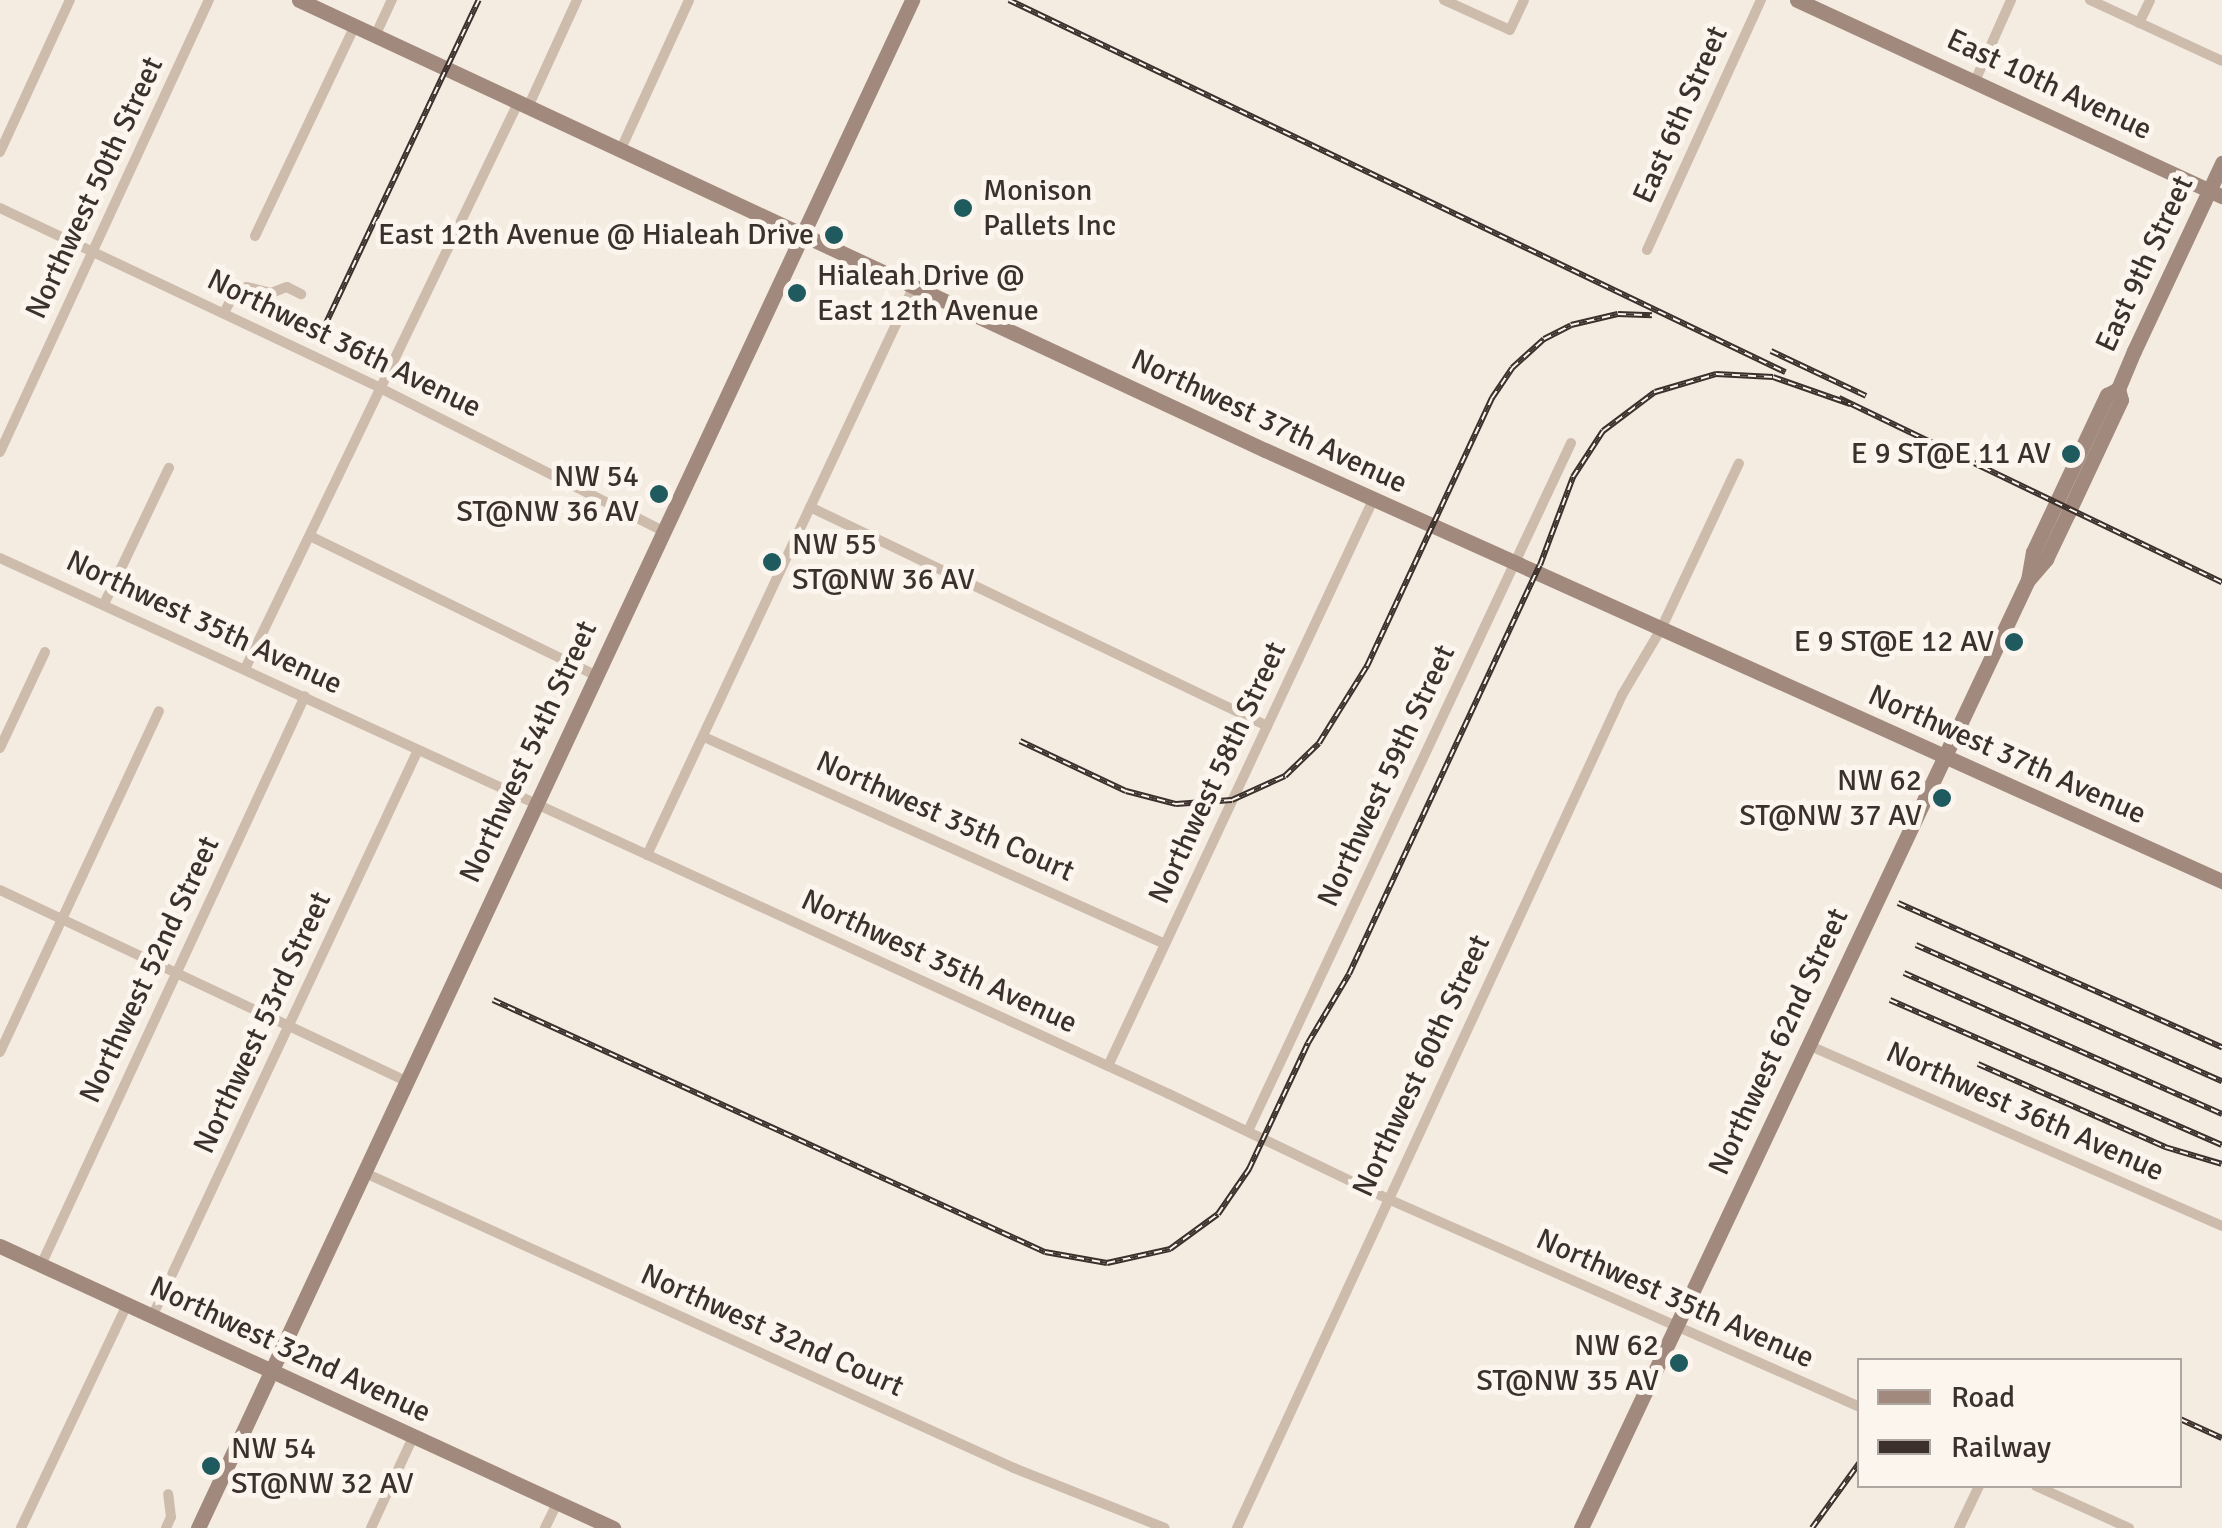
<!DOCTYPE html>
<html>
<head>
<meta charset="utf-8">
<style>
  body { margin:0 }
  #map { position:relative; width:2222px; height:1528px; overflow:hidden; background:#f4ebe1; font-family:Signika,sans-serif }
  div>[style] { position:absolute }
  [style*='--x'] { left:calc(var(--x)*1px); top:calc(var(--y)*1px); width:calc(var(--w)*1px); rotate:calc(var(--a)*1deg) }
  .street>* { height:10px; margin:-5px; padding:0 5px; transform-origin:5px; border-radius:5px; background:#cdbbac }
  .secondary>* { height:15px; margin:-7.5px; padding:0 7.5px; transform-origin:7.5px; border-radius:7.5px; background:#a18a7d }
  .rail>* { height:6px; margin-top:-3px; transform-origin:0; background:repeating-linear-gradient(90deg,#fbf5ee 0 8px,#3b302b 0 16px); box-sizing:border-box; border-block:2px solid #3b302b }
  .dots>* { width:28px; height:28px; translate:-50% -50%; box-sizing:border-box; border:5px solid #fbf5ee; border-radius:50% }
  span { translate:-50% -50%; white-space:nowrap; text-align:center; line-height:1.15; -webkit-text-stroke:10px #fbf5ee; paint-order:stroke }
  .street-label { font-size:30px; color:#3b302b }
  .poi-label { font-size:30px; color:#3b302b }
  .left { translate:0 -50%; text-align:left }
  .right { translate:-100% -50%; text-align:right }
  .legend { position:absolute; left:1857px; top:1358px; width:325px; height:130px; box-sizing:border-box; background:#fbf5ee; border:2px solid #aea6a0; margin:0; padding:12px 18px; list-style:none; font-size:30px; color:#3b302b }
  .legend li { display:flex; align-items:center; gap:20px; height:50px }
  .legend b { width:50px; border:2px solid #aea6a0 }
</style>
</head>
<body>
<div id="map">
  <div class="street">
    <i style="--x:1444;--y:0;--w:72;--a:24.4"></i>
    <i style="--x:1510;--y:30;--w:33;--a:-65"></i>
    <i style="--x:2090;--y:0;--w:145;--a:24.8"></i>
    <i style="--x:2139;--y:23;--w:25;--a:-64"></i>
    <i style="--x:375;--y:36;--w:40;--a:-65"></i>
    <i style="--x:1975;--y:81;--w:89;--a:-66"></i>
    <i style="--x:528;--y:107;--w:118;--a:-65.4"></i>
    <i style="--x:620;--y:151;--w:166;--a:-65.4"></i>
    <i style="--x:0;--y:152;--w:167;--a:-65.3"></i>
    <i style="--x:0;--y:208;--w:420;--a:25.3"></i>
    <i style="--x:380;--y:388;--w:317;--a:26.8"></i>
    <i style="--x:255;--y:236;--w:233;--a:-64.6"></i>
    <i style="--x:1647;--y:250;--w:275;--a:-65.5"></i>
    <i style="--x:224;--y:313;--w:22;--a:-63"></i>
    <i style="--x:234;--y:293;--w:14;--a:-25"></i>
    <i style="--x:247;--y:287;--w:25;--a:14"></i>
    <i style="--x:271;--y:293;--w:17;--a:-21"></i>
    <i style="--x:287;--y:287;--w:16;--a:27"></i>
    <i style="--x:0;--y:452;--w:498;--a:-65.2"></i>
    <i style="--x:810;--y:507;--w:507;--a:25.6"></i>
    <i style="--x:310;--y:536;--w:317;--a:26"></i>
    <i style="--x:0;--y:558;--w:1286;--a:24.63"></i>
    <i style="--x:1169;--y:1094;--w:243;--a:25.6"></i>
    <i style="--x:1388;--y:1199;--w:516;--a:23.78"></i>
    <i style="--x:104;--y:604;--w:151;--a:-64.5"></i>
    <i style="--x:245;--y:669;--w:628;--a:-64.25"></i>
    <i style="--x:704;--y:737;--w:505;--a:24.18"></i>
    <i style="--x:0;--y:748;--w:106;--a:-64.9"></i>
    <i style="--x:647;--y:855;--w:626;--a:-64.87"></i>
    <i style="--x:0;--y:890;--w:448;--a:25.2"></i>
    <i style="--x:1808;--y:1045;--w:452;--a:23.6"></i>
    <i style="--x:0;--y:1052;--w:376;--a:-65"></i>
    <i style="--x:1108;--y:1066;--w:625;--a:-64.91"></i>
    <i style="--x:1248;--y:1131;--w:760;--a:-64.85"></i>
    <i style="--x:363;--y:1172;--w:715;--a:24.45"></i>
    <i style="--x:1014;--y:1468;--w:162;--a:21.7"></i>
    <i style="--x:41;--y:1265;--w:627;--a:-65.11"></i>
    <i style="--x:152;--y:1317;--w:626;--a:-64.87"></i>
    <i style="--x:2036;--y:1486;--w:102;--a:24.3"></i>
    <i style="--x:21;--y:1528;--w:247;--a:-64.6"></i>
    <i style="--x:166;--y:1528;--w:12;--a:-66"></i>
    <i style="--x:171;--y:1517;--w:23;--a:-97"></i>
    <i style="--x:371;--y:1528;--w:100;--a:-65.2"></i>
    <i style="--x:545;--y:1528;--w:28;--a:-64"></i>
    <i style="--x:1237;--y:1528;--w:918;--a:-65.19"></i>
    <i style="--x:1622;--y:695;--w:77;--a:-59.4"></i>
    <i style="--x:1661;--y:629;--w:183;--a:-64.8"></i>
    <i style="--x:1959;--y:1528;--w:47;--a:-64.5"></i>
  </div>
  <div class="secondary">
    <i style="--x:299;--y:0;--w:1066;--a:24.98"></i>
    <i style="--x:1265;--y:450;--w:1050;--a:24.25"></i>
    <i style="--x:1797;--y:0;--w:468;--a:24.8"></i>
    <i style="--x:2028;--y:580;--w:28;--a:-80"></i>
    <i style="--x:2033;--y:552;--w:174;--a:-64.8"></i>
    <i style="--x:2107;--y:395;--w:13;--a:-29"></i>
    <i style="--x:0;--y:1246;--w:675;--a:24.7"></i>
    <i style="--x:198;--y:1528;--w:1687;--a:-64.95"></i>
    <i style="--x:1581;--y:1528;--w:1048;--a:-64.76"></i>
    <i style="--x:2028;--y:580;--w:28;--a:-49"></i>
    <i style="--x:2046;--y:559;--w:51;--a:-64.4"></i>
    <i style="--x:2068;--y:513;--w:125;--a:-64.9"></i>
    <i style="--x:2121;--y:400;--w:11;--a:-105"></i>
    <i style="--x:2118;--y:389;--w:41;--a:-67.2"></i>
    <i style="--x:2134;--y:351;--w:208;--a:-64.9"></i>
  </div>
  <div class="rail">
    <i style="--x:1009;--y:0;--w:861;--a:25.61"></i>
    <i style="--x:318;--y:340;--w:376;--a:-64.7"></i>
    <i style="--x:1771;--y:351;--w:105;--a:25.3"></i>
    <i style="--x:1839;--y:398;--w:425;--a:25.7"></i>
    <i style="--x:1020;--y:741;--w:117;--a:25.3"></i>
    <i style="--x:1126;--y:791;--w:52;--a:14.6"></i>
    <i style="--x:1176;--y:804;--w:56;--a:-4.1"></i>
    <i style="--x:1232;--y:800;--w:58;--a:-24.4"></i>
    <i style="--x:1285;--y:776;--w:47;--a:-44.1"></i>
    <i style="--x:1319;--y:743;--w:91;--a:-58.1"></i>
    <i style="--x:1367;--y:666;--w:296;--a:-65"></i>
    <i style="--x:1492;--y:398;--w:36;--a:-56"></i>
    <i style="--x:1512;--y:368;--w:43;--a:-42.2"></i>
    <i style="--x:1544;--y:339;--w:30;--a:-27"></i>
    <i style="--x:1571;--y:325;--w:48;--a:-13.2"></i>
    <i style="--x:1618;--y:314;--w:34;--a:2"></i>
    <i style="--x:1898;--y:903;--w:355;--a:24"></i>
    <i style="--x:1916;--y:945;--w:335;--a:24"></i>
    <i style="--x:1904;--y:973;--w:348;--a:23.9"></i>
    <i style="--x:493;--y:1000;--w:607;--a:24.54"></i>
    <i style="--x:1045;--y:1252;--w:63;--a:10.1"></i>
    <i style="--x:1107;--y:1263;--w:65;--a:-12.5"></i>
    <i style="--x:1170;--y:1249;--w:59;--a:-36.1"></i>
    <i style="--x:1218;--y:1214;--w:55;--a:-55.4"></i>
    <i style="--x:1249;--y:1169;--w:139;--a:-64.9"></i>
    <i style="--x:1308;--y:1043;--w:80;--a:-59.3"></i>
    <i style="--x:1349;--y:974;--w:451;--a:-65"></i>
    <i style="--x:1540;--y:565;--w:94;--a:-69.4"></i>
    <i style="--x:1573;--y:477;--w:55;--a:-56.9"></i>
    <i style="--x:1603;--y:431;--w:65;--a:-36.9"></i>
    <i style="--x:1655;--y:392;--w:64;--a:-16.4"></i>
    <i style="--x:1716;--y:374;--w:57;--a:3"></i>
    <i style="--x:1773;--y:377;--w:82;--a:19.3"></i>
    <i style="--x:1890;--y:1000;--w:362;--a:23.6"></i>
    <i style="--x:1978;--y:1064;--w:205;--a:23.9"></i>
    <i style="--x:2165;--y:1147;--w:59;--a:16.6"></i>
    <i style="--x:2180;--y:1419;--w:46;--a:24.3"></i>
    <i style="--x:1812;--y:1528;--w:82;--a:-54"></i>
  </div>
  <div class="dots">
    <i style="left:963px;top:208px;background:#1f5a5e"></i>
    <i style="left:834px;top:235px;background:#1f5a5e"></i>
    <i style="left:797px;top:293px;background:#1f5a5e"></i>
    <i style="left:2071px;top:454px;background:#1f5a5e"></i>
    <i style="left:659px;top:494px;background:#1f5a5e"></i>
    <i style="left:772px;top:562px;background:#1f5a5e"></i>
    <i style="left:2014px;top:642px;background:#1f5a5e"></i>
    <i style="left:1942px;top:798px;background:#1f5a5e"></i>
    <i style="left:1679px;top:1363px;background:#1f5a5e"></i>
    <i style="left:211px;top:1466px;background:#1f5a5e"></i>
  </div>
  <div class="street-label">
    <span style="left:2049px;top:85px;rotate:25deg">East 10th Avenue</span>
    <span style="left:1681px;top:115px;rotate:-66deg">East 6th Street</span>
    <span style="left:95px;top:188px;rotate:-65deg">Northwest 50th Street</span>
    <span style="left:2145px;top:264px;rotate:-65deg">East 9th Street</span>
    <span style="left:344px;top:344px;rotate:26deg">Northwest 36th Avenue</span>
    <span style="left:1269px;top:422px;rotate:25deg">Northwest 37th Avenue</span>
    <span style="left:204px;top:623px;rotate:25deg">Northwest 35th Avenue</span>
    <span style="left:529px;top:752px;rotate:-65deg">Northwest 54th Street</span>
    <span style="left:2007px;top:755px;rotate:24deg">Northwest 37th Avenue</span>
    <span style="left:1218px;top:773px;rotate:-65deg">Northwest 58th Street</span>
    <span style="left:1387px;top:776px;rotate:-65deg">Northwest 59th Street</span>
    <span style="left:945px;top:817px;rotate:24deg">Northwest 35th Court</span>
    <span style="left:939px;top:962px;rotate:25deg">Northwest 35th Avenue</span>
    <span style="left:150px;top:970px;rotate:-65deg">Northwest 52nd Street</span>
    <span style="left:263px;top:1023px;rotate:-65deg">Northwest 53rd Street</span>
    <span style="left:1779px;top:1042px;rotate:-65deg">Northwest 62nd Street</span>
    <span style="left:1422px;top:1066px;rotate:-65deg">Northwest 60th Street</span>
    <span style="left:2025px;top:1112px;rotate:24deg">Northwest 36th Avenue</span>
    <span style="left:1675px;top:1299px;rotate:24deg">Northwest 35th Avenue</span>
    <span style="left:772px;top:1331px;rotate:24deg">Northwest 32nd Court</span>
    <span style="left:290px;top:1350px;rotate:25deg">Northwest 32nd Avenue</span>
  </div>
  <div class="poi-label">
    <span class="left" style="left:983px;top:208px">Monison<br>Pallets Inc</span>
    <span class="right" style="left:814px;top:235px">East 12th Avenue @ Hialeah Drive</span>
    <span class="left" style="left:817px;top:293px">Hialeah Drive @<br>East 12th Avenue</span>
    <span class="right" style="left:2051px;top:454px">E 9 ST@E 11 AV</span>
    <span class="right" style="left:639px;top:494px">NW 54<br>ST@NW 36 AV</span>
    <span class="left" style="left:792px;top:562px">NW 55<br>ST@NW 36 AV</span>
    <span class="right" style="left:1994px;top:642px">E 9 ST@E 12 AV</span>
    <span class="right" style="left:1922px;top:798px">NW 62<br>ST@NW 37 AV</span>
    <span class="right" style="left:1659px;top:1363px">NW 62<br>ST@NW 35 AV</span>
    <span class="left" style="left:231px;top:1466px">NW 54<br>ST@NW 32 AV</span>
  </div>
  <ul class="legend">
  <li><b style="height:12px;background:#a18a7d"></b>Road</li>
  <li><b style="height:12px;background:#3b302b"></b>Railway</li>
  </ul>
</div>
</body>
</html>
